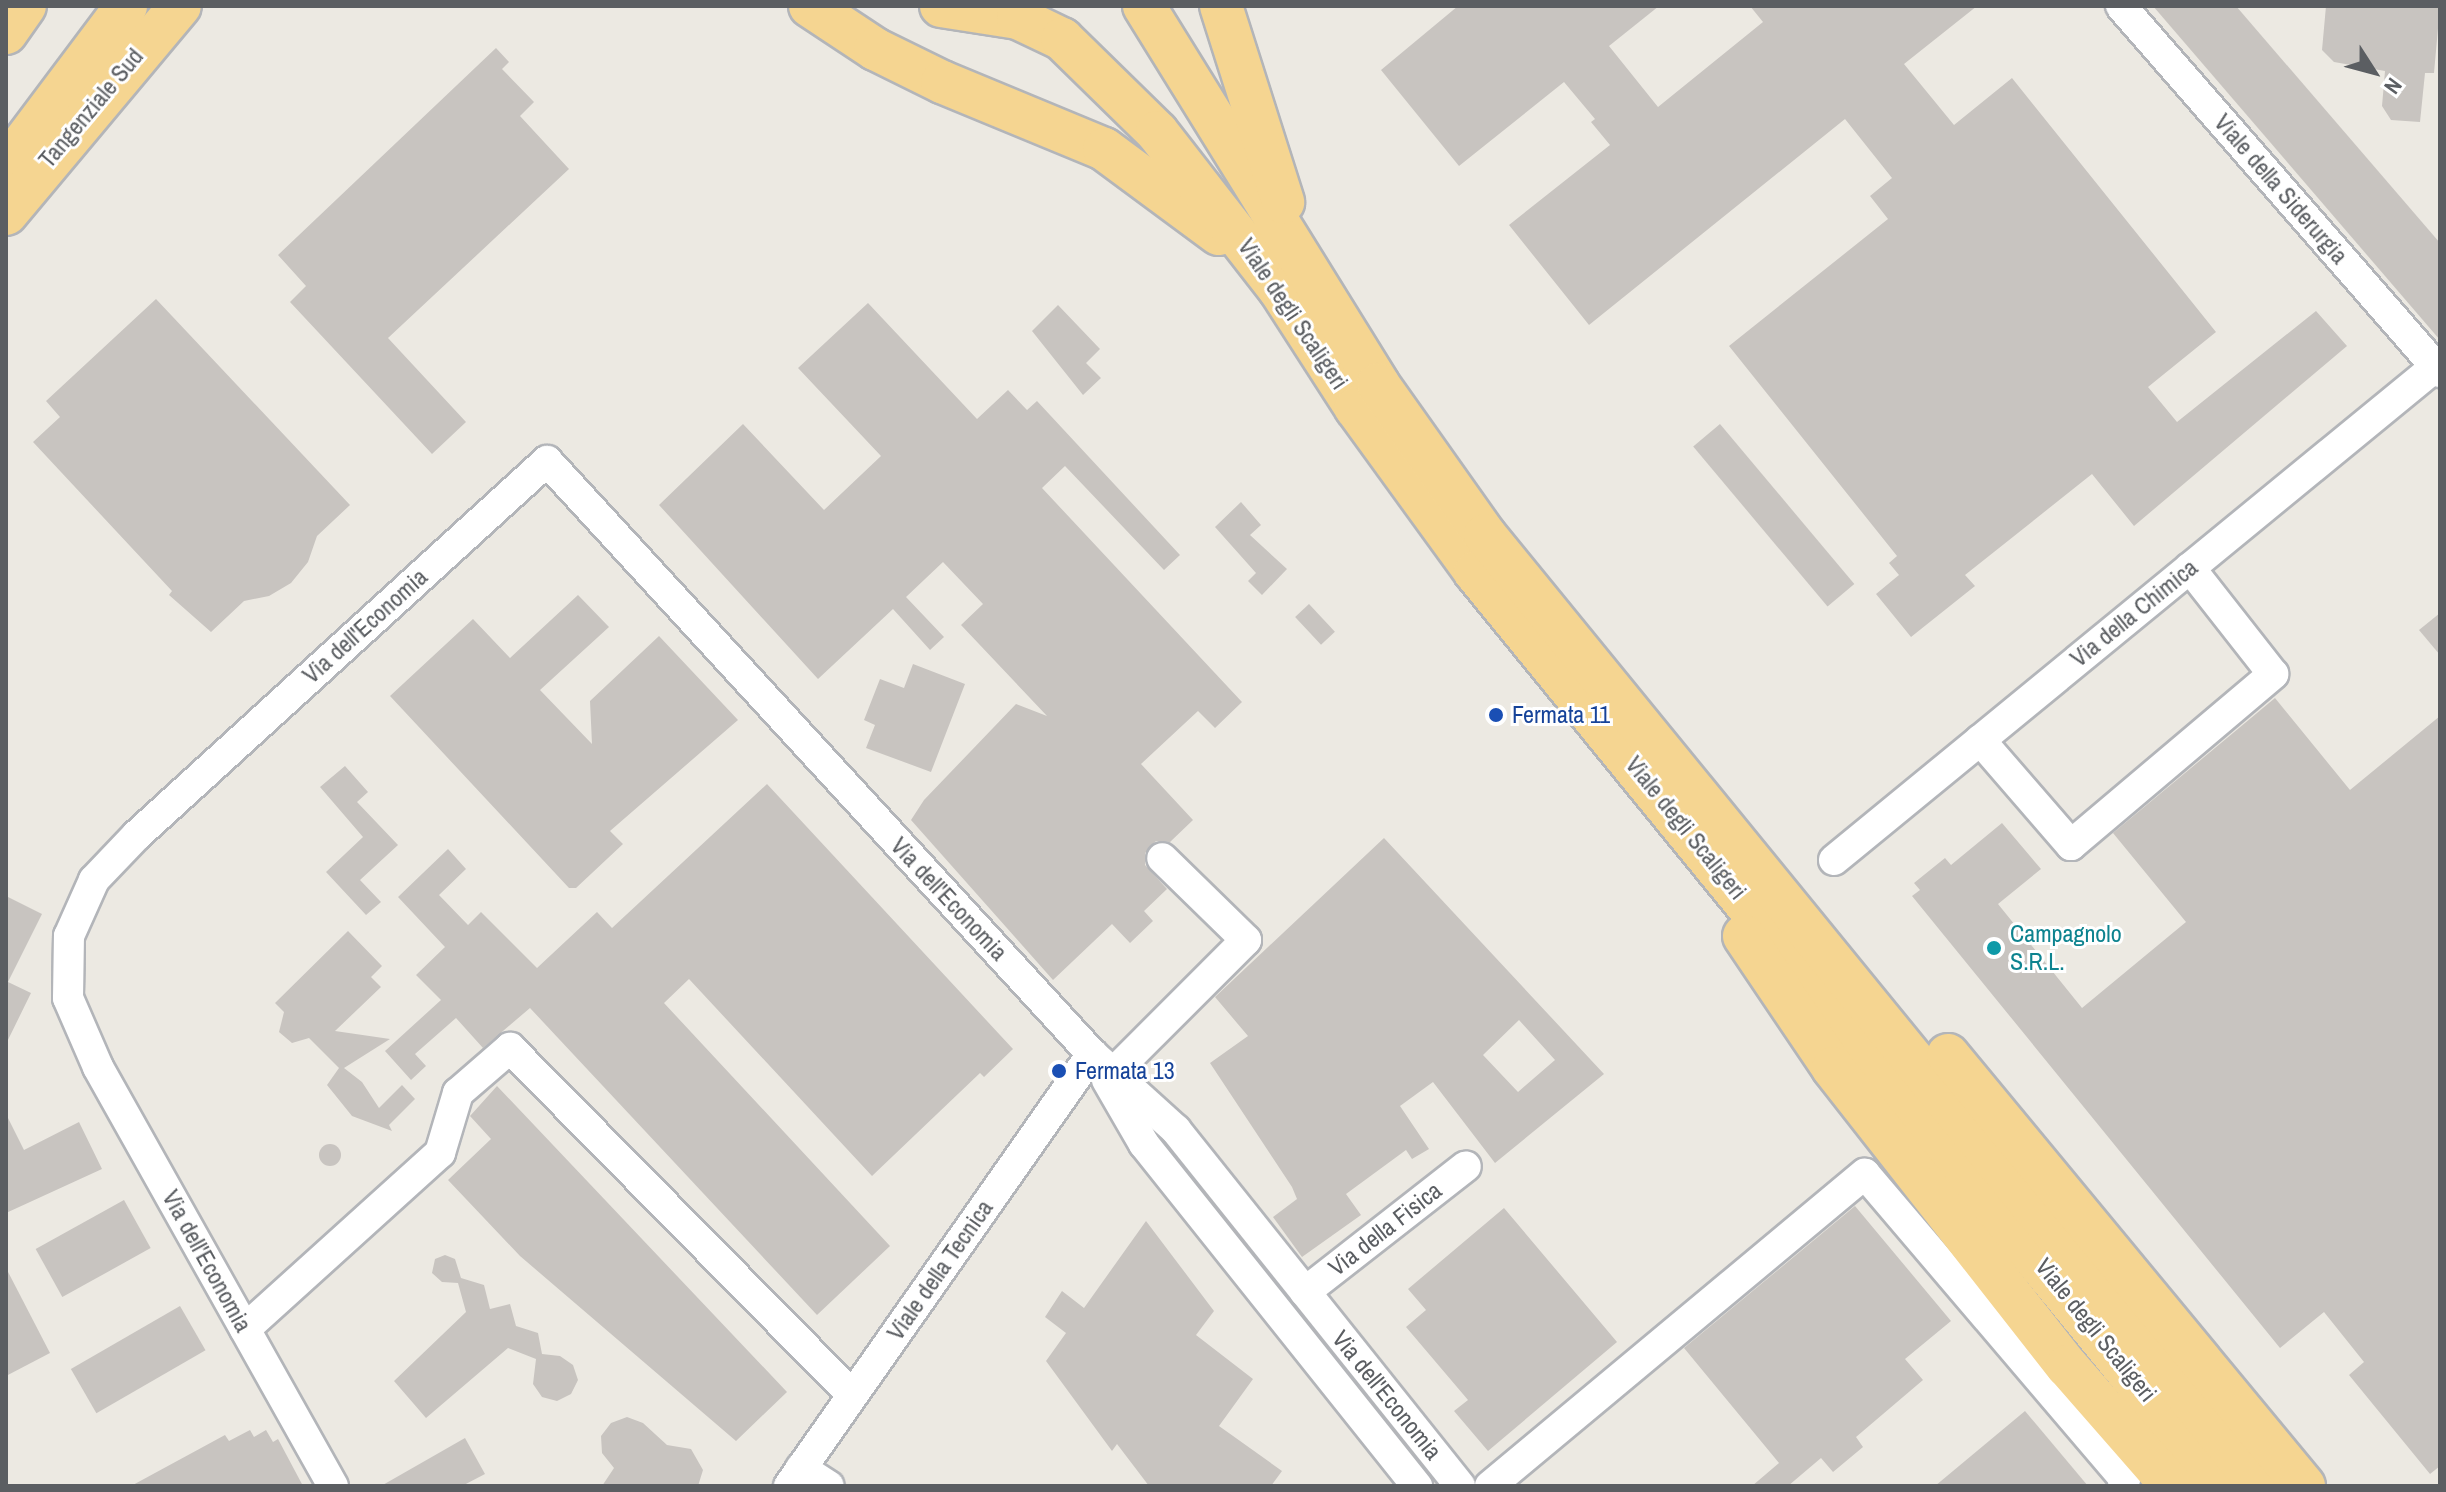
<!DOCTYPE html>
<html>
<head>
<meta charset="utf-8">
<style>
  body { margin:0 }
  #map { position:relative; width:2446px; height:1492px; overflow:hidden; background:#ece9e2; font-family:"Archivo Narrow",sans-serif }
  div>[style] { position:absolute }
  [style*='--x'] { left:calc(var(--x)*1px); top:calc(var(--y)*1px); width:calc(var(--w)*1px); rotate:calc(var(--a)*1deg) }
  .building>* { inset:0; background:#c8c4c0; transform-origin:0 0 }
  .round { border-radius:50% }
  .roads { filter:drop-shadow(2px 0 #b3b5b9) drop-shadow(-2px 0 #b3b5b9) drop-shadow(0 2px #b3b5b9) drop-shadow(0 -2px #b3b5b9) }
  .minor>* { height:30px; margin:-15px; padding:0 15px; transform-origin:15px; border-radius:15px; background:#fff }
  .highway>* { height:42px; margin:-21px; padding:0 21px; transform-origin:21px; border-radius:21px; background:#f5d591 }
  .dots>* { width:22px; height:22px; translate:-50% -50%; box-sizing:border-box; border:4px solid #fff; border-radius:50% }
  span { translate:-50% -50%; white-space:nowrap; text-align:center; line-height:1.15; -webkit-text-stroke:6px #fff; paint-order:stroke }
  .street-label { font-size:24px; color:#5b5e62 }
  .transit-label { font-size:24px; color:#164399 }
  .left { translate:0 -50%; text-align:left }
  .culture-label { font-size:24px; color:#0d838f }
  .frame { position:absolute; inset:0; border:8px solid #5b5e62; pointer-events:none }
  .north { position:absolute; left:2334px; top:32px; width:80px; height:80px; -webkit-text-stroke:6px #fff; paint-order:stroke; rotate:126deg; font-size:22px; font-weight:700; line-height:32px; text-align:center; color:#5b5e62 }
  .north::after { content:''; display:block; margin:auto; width:28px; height:36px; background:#5b5e62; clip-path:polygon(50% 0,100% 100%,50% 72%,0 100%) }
</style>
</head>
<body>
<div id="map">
  <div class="building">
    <i style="clip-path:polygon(1458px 6px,1659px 6px,1609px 46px,1658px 107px,1763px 22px,1750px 6px,1977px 6px,1904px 64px,1954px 125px,2012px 78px,2216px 332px,2148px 387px,2177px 422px,2316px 311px,2347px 346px,2134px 526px,2092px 474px,1965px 575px,1975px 586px,1911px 637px,1876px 594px,1899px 575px,1889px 563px,1897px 556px,1729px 346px,1888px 219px,1870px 196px,1892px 178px,1845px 119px,1589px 325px,1509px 225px,1610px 145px,1591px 122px,1595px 119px,1564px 82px,1459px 166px,1381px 70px)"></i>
    <i style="clip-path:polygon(2153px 6px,2236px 6px,2440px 243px,2440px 340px)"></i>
    <i style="clip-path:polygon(2326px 6px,2440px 6px,2434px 73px,2425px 73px,2420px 122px,2391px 120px,2382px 106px,2385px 71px,2334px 62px,2322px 50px)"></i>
    <i style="clip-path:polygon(496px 48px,509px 62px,502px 69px,534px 102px,520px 116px,569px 169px,388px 338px,466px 422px,432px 454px,290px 302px,306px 286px,278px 255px)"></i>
    <i style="clip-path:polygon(156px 299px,350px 505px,317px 536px,308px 562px,291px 583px,269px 596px,244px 601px,211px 632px,169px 595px,172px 591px,33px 442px,60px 417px,46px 401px)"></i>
    <i style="clip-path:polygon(868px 303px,977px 419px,1008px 390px,1027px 410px,1037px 401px,1180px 555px,1164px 570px,1065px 466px,1042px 488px,1242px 702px,1215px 728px,1198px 711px,1141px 764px,1193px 820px,1170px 842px,1156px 841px,1145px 853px,1145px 865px,1167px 889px,1144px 911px,1153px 921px,1130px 943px,1112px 924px,1053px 980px,911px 820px,924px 800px,1016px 704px,1047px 716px,961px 625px,983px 604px,943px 562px,906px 597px,944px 637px,930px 650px,893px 609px,818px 679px,659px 505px,743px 424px,824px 510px,881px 456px,798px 368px)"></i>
    <i style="clip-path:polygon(1058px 305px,1100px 349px,1086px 363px,1101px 378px,1083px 395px,1032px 331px)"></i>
    <i style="left:1720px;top:424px;width:209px;height:35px;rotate:50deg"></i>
    <i style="clip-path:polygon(1241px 502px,1261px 525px,1250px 535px,1287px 569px,1262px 595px,1248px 581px,1256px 573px,1215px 527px)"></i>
    <i style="clip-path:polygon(578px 595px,609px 627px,540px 690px,592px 744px,590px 701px,659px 636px,738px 720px,610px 831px,623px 844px,576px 888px,569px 888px,390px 696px,473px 619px,510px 658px)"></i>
    <i style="left:1309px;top:604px;width:38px;height:19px;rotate:47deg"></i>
    <i style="clip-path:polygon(2440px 613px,2440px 655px,2419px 630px)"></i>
    <i style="clip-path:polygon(913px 664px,965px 684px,931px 772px,866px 748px,875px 725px,864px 720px,880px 679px,904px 688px)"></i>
    <i style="clip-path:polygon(2275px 698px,2350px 790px,2440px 716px,2440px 1466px,2430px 1474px,2349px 1375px,2364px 1362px,2324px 1312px,2280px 1348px,1912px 896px,1920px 890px,1914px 883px,1945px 858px,1951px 865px,2002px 823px,2041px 869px,1998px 904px,2082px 1008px,2186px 922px,2113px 833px)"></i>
    <i style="clip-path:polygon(345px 766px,368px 792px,357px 802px,398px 845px,360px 880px,381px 902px,366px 915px,326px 872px,363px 837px,320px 787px)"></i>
    <i style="clip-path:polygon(767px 784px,1013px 1049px,984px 1077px,980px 1073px,872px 1176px,689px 979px,664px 1003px,890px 1246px,817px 1315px,530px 1008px,483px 1048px,456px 1018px,415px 1054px,426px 1066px,411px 1080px,385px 1051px,441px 1000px,416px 975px,445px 947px,398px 897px,448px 849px,466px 869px,439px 895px,468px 925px,481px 912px,537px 968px,597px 912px,612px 928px)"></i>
    <i style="clip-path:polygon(evenodd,1384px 838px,1604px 1074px,1495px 1163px,1433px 1082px,1400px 1106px,1429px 1149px,1412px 1159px,1406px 1150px,1346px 1194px,1361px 1215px,1302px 1257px,1273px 1217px,1297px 1199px,1292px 1187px,1210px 1063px,1248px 1036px,1215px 997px,1384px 838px,1519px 1020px,1555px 1060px,1518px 1092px,1483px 1055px,1519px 1020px)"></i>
    <i style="clip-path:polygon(6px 896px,42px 914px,8px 982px,31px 993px,6px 1044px)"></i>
    <i style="clip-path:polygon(348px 931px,382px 966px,371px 977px,381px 987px,335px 1031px,390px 1039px,344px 1068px,362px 1082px,379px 1108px,402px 1085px,415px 1099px,389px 1125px,392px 1131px,352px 1116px,327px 1085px,339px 1068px,309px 1038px,292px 1043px,279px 1032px,284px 1012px,275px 1003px)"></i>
    <i style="clip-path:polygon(497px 1086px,787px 1392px,736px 1441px,520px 1256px,448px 1180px,491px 1139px,470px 1116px)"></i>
    <i style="clip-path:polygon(6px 1114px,24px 1150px,79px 1122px,102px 1169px,6px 1213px)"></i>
    <i class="round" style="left:319px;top:1144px;width:22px;height:22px"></i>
    <i style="left:124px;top:1200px;width:55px;height:101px;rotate:61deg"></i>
    <i style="clip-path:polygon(1855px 1206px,1951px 1321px,1905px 1359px,1923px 1380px,1856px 1437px,1863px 1447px,1833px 1472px,1821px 1458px,1788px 1486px,1752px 1486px,1779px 1463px,1684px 1348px)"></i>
    <i style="clip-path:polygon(1504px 1208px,1617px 1342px,1488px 1451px,1454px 1411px,1468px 1400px,1406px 1327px,1426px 1310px,1408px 1289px)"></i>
    <i style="clip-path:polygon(1146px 1221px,1214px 1311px,1196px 1335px,1253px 1379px,1219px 1426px,1282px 1471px,1271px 1486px,1149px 1486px,1117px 1444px,1112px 1451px,1046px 1361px,1066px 1333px,1045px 1317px,1062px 1291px,1084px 1308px)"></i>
    <i style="clip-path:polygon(445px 1255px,455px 1259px,461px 1278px,484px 1285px,490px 1309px,510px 1304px,516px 1326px,538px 1333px,542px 1354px,560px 1356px,573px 1365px,578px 1380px,571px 1394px,557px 1401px,542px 1397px,533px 1384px,536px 1359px,508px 1348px,426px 1418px,394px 1381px,466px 1312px,458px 1283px,442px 1282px,432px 1273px,435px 1259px)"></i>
    <i style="clip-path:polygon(6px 1268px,50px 1353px,6px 1376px)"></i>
    <i style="left:180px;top:1306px;width:51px;height:126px;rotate:60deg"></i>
    <i style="clip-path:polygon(2025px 1411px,2088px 1486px,1935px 1486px)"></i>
    <i style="clip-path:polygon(627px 1417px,643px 1423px,667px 1445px,691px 1449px,703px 1470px,698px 1486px,602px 1486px,614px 1468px,602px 1453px,601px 1436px,611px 1423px)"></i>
    <i style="clip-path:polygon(250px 1430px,254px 1437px,266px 1430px,273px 1442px,278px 1439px,303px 1486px,131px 1486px,225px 1435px,229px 1441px)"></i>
    <i style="clip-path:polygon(465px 1438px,485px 1474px,462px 1486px,381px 1486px)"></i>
  </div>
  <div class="roads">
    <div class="minor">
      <i style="--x:2121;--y:6;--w:486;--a:48.9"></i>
      <i style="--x:1980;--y:740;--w:139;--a:49.1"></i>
      <i style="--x:2071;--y:845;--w:265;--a:-40.2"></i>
      <i style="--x:2273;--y:674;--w:135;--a:-128.1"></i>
      <i style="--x:1834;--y:860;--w:777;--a:-39.36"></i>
      <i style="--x:1113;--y:1073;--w:188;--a:-45"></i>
      <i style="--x:1246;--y:940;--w:117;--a:-135.7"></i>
      <i style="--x:1107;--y:1080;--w:74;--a:60"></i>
      <i style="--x:1144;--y:1144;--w:438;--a:51.4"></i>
      <i style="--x:1305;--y:1292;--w:204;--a:-38"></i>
      <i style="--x:245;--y:1329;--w:263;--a:-42.1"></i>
      <i style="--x:440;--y:1153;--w:63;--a:-73.3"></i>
      <i style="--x:458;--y:1093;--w:69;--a:-40.9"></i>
      <i style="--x:510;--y:1048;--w:487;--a:45.4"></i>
      <i style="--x:801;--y:1468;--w:33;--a:33"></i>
      <i style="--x:333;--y:1486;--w:480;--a:-119.3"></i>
      <i style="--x:98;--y:1067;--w:75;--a:-113.5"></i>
      <i style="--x:68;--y:998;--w:62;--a:-89.1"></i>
      <i style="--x:69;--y:936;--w:61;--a:-65.9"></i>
      <i style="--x:94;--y:880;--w:62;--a:-46.3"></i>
      <i style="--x:137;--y:835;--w:555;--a:-42.37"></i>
      <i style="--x:547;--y:461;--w:805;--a:47.42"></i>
      <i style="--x:1092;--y:1054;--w:113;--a:42.1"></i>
      <i style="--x:1176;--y:1130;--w:455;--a:51.4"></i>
      <i style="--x:789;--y:1486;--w:528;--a:-54.95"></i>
      <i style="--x:1490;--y:1486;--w:488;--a:-39.8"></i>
      <i style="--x:1865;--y:1174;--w:401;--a:49.6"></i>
      <i style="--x:2125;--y:1479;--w:7;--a:106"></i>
    </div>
    <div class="highway">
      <i style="--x:810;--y:6;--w:78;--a:33.5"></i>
      <i style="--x:875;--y:49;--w:75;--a:26.2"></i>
      <i style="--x:942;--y:82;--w:175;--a:22.5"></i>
      <i style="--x:1104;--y:149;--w:143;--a:36.5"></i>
      <i style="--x:941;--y:6;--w:78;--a:8.9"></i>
      <i style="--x:1018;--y:18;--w:49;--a:25.5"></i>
      <i style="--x:1062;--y:39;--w:133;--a:44.4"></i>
      <i style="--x:1157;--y:132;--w:200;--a:52.1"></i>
      <i style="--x:1280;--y:290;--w:140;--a:57.2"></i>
      <i style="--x:1356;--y:408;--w:203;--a:54"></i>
      <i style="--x:1475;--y:572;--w:1180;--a:50.78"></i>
      <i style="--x:1144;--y:6;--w:445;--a:58.2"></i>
      <i style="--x:1378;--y:384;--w:185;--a:54.7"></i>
      <i style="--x:1485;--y:535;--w:1227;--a:50.79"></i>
      <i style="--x:1221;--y:6;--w:206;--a:72.4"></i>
      <i style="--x:6;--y:33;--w:33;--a:-55"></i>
      <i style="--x:6;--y:166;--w:200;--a:-53.1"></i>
      <i style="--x:6;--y:214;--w:271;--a:-50.1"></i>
      <i style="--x:1744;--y:936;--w:159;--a:56"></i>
      <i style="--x:1833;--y:1068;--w:379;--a:51.9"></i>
      <i style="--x:2067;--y:1366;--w:159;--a:48.8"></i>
      <i style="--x:1948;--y:1055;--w:559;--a:50.44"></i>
    </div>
  </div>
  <div class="dots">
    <i style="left:1496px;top:715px;background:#1a4fb4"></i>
    <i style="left:1994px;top:948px;background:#0f9aa8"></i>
    <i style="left:1059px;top:1071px;background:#1a4fb4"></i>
  </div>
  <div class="street-label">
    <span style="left:91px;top:108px;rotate:-50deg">Tangenziale Sud</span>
    <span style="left:2281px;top:189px;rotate:49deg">Viale della Siderurgia</span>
    <span style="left:1293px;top:314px;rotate:56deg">Viale degli Scaligeri</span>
    <span style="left:2134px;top:613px;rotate:-39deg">Via della Chimica</span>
    <span style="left:365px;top:626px;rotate:-42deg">Via dell'Economia</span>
    <span style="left:1686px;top:828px;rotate:51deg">Viale degli Scaligeri</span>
    <span style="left:949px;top:899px;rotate:47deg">Via dell'Economia</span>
    <span style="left:1385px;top:1229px;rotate:-38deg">Via della Fisica</span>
    <span style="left:207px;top:1261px;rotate:61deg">Via dell'Economia</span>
    <span style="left:940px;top:1270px;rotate:-55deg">Viale della Tecnica</span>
    <span style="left:2096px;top:1330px;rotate:51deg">Viale degli Scaligeri</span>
    <span style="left:1387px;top:1395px;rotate:51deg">Via dell'Economia</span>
  </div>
  <div class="transit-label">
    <span class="left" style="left:1512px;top:715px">Fermata 11</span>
    <span class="left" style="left:1075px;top:1071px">Fermata 13</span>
  </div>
  <div class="culture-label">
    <span class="left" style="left:2010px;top:948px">Campagnolo<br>S.R.L.</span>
  </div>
  <div class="frame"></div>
  <div class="north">N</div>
</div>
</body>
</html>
